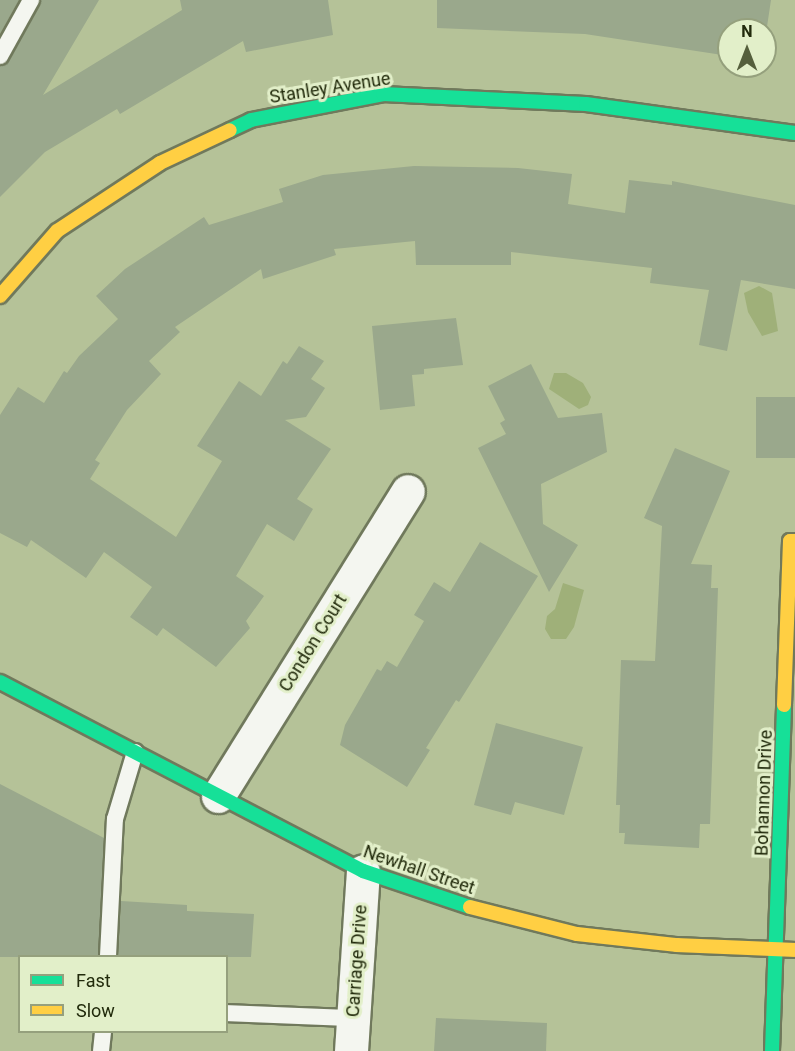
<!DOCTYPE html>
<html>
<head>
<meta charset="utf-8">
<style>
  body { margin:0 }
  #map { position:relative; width:795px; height:1051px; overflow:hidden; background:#b5c298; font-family:Roboto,sans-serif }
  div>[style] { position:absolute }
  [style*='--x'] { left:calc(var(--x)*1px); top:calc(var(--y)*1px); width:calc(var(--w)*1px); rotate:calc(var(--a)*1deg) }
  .water>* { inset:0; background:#9fb079 }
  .building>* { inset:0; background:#9aa88c; transform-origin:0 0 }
  .roads { filter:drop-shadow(2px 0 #70795c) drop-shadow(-2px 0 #70795c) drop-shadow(0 2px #70795c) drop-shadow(0 -2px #70795c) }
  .lane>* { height:16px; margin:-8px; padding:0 8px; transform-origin:8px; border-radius:8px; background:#f4f6f0 }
  .street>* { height:33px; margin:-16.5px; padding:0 16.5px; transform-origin:16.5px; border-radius:16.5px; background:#f4f6f0 }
  .fast>* { height:14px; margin:-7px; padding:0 7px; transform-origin:7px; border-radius:7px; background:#16e098 }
  .slow>* { height:14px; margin:-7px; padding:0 7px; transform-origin:7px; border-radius:7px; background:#ffcf43 }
  span { translate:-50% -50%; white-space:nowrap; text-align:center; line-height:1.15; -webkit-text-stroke:6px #e2efc9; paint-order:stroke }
  .street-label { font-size:18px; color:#212a0b }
  .legend { position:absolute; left:18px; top:955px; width:210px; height:78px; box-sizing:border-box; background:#e2efc9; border:2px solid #95a07d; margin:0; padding:8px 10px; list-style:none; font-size:18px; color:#212a0b }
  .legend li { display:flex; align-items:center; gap:12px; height:30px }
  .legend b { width:30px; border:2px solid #95a07d }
  .north { position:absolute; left:717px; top:18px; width:60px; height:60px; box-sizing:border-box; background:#e2efc9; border:2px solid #95a07d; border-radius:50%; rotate:0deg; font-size:16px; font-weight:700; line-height:24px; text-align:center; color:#212a0b }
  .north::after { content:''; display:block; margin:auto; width:21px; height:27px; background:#555f3c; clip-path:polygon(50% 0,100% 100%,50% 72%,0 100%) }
</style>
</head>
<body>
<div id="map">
  <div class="water">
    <i style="clip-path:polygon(759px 286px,772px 293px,778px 331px,762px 336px,748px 312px,744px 293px)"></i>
    <i style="clip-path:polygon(554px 373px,566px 373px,583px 383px,591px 397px,588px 405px,579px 409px,549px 389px)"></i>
    <i style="clip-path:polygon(563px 583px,584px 590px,574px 627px,566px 639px,551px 639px,545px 629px,547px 616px,555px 609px)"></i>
  </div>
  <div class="building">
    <i style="clip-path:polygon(0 0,19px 0,0 34px)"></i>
    <i style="clip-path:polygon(41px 0,99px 0,43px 95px,182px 10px,180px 0,328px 0,333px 35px,246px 52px,243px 41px,120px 114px,117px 109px,45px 152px,0 197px,0 66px,9px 61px)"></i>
    <i style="clip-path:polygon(437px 0,771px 0,765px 40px,765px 30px,729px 30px,729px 56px,585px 34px,437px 28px)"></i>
    <i style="clip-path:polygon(414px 166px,518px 168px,572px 174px,568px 204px,625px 213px,629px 180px,672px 185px,672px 181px,795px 205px,795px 289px,741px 280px,727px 351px,699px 345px,709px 290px,650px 283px,652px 268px,511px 252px,511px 265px,416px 265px,415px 241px,334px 249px,336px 255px,263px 279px,261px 269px,175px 327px,180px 332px,149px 361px,161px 374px,127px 410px,95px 460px,100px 463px,90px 479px,176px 537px,222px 461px,197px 446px,239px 381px,261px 396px,283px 361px,287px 364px,299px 346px,324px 361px,311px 379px,325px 388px,306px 417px,285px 420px,331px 449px,297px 499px,313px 509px,294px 541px,267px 524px,236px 576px,264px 596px,246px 621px,250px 628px,216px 667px,163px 628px,157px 636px,130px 617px,152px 587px,104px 552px,86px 578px,31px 540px,27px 547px,0 533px,0 415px,18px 387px,44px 403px,64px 371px,67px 373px,79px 356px,118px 319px,96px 296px,125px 269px,204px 217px,209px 225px,283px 202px,279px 189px,323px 175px)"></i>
    <i style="clip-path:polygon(456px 318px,463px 365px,424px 369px,424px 374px,412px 375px,415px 406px,380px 410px,372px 326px)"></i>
    <i style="clip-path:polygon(531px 364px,558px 418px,602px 413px,607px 452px,541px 484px,543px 524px,578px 545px,549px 592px,478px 448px,506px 434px,500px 423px,505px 420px,488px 386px)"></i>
    <i style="left:756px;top:397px;width:39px;height:61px"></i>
    <i style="clip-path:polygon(675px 448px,730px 471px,691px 564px,712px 565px,711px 588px,718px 588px,710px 824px,700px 824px,699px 848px,624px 844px,625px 833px,619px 833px,620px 805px,616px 805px,621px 660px,655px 661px,662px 526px,644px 518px)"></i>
    <i style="clip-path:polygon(480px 542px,538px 576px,459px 702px,456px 700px,426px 748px,430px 750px,407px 787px,340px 745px,345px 725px,377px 669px,381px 671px,387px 661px,397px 667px,424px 621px,414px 615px,434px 582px,450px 592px)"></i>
    <i style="clip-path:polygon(496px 723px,583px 747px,564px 815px,515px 802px,511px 815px,474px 805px)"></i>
    <i style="clip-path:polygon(0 784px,104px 838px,98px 957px,0 957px)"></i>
    <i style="clip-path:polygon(121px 901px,187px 905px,187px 911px,254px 914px,251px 957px,118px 957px)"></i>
    <i style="clip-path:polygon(436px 1018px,547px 1023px,546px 1051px,434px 1051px)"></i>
  </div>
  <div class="roads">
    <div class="lane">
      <i style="--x:0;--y:56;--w:64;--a:-61"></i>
      <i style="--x:108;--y:956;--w:137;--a:-87.1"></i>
      <i style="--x:115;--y:819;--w:70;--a:-73.4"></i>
      <i style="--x:226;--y:1013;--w:127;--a:2.3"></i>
      <i style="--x:101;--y:1051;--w:19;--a:-84"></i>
    </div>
    <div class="street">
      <i style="--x:218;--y:796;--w:359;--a:-58.1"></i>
      <i style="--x:351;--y:1051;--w:180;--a:-86.2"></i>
    </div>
    <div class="fast">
      <i style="--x:230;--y:130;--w:23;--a:-25"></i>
      <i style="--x:251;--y:120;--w:135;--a:-11.1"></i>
      <i style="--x:383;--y:94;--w:203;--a:2.8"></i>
      <i style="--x:586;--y:104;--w:211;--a:7.9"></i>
      <i style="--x:0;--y:682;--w:409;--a:27.5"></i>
      <i style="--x:363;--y:871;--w:113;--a:18.6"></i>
      <i style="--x:772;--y:1051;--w:346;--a:-88"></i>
    </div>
    <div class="slow">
      <i style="--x:0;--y:296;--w:86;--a:-48.8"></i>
      <i style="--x:57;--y:231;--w:123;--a:-33.4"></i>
      <i style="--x:160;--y:163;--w:77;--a:-25.2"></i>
      <i style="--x:784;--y:705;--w:164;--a:-87.9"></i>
      <i style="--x:790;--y:541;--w:5;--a:0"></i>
      <i style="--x:470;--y:907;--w:110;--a:14.2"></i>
      <i style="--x:577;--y:934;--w:101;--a:6.3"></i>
      <i style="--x:677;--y:945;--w:118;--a:2.4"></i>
    </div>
  </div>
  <div class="street-label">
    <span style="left:330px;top:88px;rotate:-9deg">Stanley Avenue</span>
    <span style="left:313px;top:643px;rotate:-58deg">Condon Court</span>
    <span style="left:764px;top:793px;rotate:-88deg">Bohannon Drive</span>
    <span style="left:419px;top:870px;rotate:19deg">Newhall Street</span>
    <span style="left:357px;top:961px;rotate:-86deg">Carriage Drive</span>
  </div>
  <ul class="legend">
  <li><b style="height:8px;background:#16e098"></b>Fast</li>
  <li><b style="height:8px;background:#ffcf43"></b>Slow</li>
  </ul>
  <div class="north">N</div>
</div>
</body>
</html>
